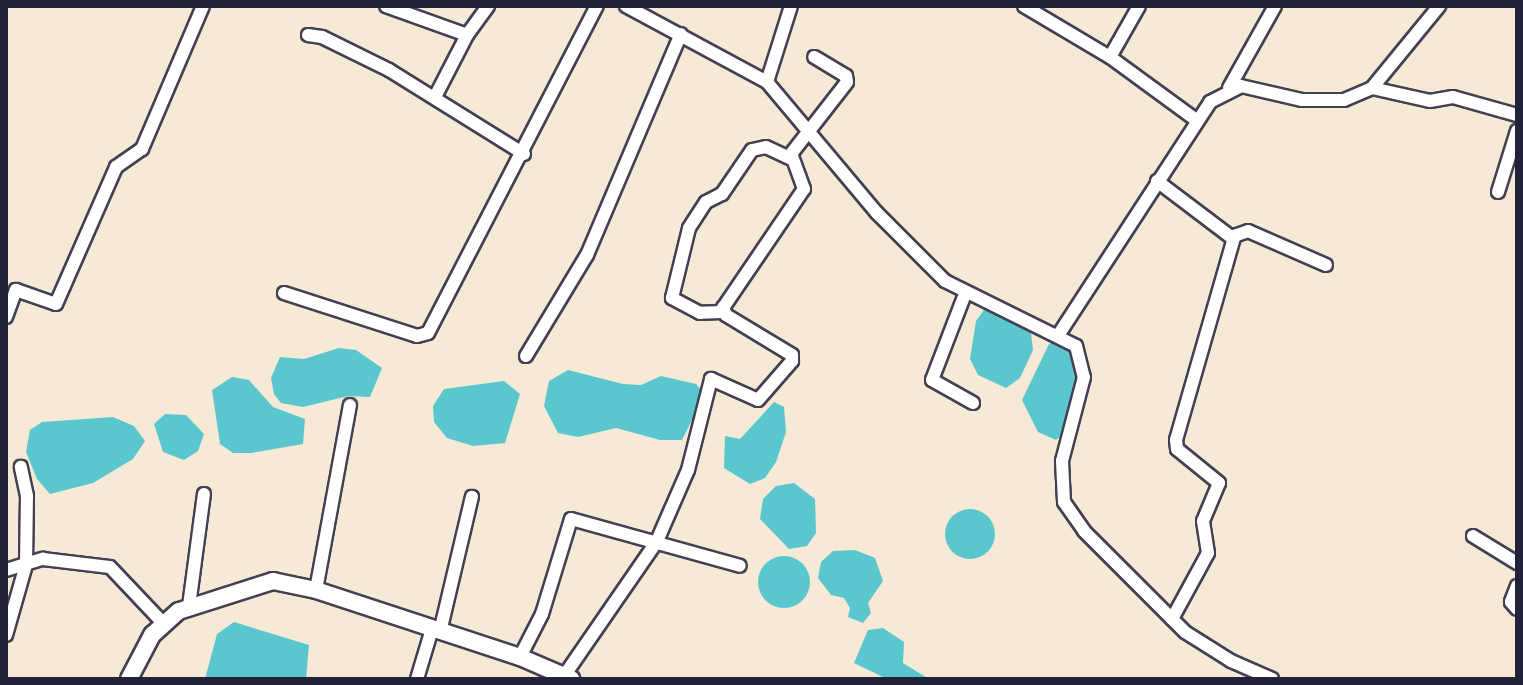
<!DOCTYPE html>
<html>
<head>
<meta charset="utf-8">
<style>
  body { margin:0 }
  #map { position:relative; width:1523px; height:685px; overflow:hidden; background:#f6e9d5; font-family:"Gentium Book Plus",serif }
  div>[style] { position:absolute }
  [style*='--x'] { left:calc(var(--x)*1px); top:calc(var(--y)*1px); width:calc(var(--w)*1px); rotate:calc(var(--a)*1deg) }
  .water>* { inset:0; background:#5ac7cf }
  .round { border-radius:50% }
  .roads { filter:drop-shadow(2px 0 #424052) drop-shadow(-2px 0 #424052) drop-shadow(0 2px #424052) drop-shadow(0 -2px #424052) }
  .minor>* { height:12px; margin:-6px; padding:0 6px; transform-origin:6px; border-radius:6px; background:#fff }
  .tertiary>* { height:16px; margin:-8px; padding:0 8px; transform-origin:8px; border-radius:8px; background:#fff }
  span { translate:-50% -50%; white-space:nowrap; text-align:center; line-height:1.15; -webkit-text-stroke:6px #fff; paint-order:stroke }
  .frame { position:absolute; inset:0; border:8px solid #22223b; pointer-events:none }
</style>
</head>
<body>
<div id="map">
  <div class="water">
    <i style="clip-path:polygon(984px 310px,1009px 316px,1031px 333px,1033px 350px,1020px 378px,1006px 388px,978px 375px,970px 359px,976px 321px)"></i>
    <i style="clip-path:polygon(1063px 339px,1079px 353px,1079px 397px,1071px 429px,1056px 440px,1038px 432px,1022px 400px,1049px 344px)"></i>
    <i style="clip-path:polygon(339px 348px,356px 350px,382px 368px,370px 397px,348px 396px,303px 407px,281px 403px,274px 394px,271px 378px,280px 357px,304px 359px)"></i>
    <i style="clip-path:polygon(568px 370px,623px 384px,641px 385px,661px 376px,696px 384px,705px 394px,682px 440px,660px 440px,616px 428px,578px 437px,558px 433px,544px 406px,549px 381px)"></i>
    <i style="clip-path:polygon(232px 377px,249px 380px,273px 407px,305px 419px,303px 444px,251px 453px,233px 453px,220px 444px,212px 390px)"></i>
    <i style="clip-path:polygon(504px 381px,520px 394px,505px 443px,473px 446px,447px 438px,434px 422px,433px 406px,444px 389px)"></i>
    <i style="clip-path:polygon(774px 402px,784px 407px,786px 432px,776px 462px,765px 478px,750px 484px,724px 468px,725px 436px,740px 439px)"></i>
    <i style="clip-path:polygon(165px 414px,186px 415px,204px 434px,198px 451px,184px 460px,163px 452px,154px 424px)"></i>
    <i style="clip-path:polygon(113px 417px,134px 426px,145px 441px,133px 459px,93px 483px,50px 494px,37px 479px,26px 452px,30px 430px,42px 422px)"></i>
    <i style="clip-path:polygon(794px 483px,815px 499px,816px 533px,807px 546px,789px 549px,760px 519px,763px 499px,776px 486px)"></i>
    <i class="round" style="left:945px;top:509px;width:50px;height:50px"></i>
    <i style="clip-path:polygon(855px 550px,875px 558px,883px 581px,868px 603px,871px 613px,863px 623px,848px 617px,850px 608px,844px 598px,831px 595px,818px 578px,821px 562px,833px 551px)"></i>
    <i class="round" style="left:758px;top:556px;width:52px;height:52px"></i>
    <i style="clip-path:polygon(234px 622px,309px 645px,306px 679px,205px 679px,217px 634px)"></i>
    <i style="clip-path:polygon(883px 628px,904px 642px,903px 663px,929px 679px,885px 678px,854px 663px,868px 630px)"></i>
  </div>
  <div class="roads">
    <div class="minor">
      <i style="--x:386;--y:6;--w:86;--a:19.7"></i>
      <i style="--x:626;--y:6;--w:160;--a:28.3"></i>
      <i style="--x:767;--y:82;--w:171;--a:50"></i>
      <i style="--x:877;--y:213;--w:96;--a:45"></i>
      <i style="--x:945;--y:281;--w:146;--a:26.4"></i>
      <i style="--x:1076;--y:346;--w:32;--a:76"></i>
      <i style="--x:1084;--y:377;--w:87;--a:104.7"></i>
      <i style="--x:1062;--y:461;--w:41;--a:87.2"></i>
      <i style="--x:1064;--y:502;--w:35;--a:55"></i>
      <i style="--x:1084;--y:531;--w:143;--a:45"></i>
      <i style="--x:1185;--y:632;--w:54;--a:32.2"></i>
      <i style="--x:1231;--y:661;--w:45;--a:23.7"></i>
      <i style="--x:1024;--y:6;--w:100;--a:30.7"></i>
      <i style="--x:1110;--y:57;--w:107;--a:36.2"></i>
      <i style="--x:308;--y:35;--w:14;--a:8"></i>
      <i style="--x:322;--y:37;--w:75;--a:26.2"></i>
      <i style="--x:389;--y:70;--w:159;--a:31.9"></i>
      <i style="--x:1110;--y:57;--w:59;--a:-60.4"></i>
      <i style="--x:767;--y:82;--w:80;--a:-72.5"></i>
      <i style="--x:1229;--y:88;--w:94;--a:-60.7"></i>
      <i style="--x:1372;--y:88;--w:59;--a:12.6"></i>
      <i style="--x:1430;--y:101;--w:23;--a:-10"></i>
      <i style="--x:1453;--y:97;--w:66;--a:15.7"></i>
      <i style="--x:435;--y:97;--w:70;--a:-62.7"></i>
      <i style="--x:467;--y:35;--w:36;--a:-54"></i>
      <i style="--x:1157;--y:181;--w:93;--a:37.1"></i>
      <i style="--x:1231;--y:237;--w:18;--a:-19"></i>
      <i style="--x:1248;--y:231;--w:85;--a:23.6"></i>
      <i style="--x:1498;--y:192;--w:64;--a:-72.7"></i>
      <i style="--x:284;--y:293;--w:140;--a:17.9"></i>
      <i style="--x:417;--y:336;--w:11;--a:-15"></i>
      <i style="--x:428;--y:333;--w:368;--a:-62.7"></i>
      <i style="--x:965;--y:294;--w:92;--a:111"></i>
      <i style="--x:932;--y:380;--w:47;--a:29.3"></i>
      <i style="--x:723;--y:312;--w:23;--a:178"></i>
      <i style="--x:700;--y:313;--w:32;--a:-152"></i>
      <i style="--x:672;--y:298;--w:72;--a:-76.3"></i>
      <i style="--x:689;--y:228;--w:31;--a:-57"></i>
      <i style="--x:706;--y:202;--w:18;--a:-27"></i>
      <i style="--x:722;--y:194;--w:53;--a:-55.7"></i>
      <i style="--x:752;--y:150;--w:14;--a:-12"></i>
      <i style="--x:766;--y:147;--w:26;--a:25"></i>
      <i style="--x:6;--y:317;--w:29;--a:-70"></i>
      <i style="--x:16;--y:290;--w:42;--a:19.3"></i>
      <i style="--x:56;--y:304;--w:150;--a:-66.3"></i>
      <i style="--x:116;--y:167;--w:32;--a:-35"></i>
      <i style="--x:142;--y:149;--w:155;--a:-66.9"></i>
      <i style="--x:1059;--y:334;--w:277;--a:-56.9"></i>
      <i style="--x:1210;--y:102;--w:35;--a:-27"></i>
      <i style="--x:1241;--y:86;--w:63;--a:12.9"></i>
      <i style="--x:1302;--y:100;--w:42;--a:0"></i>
      <i style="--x:1344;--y:100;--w:30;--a:-23"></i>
      <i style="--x:1372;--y:88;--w:106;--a:-50.7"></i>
      <i style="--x:526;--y:356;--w:118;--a:-58.9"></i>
      <i style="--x:587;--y:255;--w:240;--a:-67"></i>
      <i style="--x:1473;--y:536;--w:52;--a:31.5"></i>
      <i style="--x:6;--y:570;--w:39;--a:-17"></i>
      <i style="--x:43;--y:559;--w:67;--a:6.8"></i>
      <i style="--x:110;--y:567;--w:77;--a:46.6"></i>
      <i style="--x:1517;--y:586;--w:17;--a:111"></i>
      <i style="--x:1511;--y:602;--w:9;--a:49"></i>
      <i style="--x:316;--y:590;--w:188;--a:-79.6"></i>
      <i style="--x:189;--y:606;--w:113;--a:-82.4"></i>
      <i style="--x:1172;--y:619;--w:75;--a:-61.4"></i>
      <i style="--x:1208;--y:553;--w:32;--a:-99"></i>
      <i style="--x:1203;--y:521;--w:41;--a:-67.2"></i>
      <i style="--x:1219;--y:483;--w:54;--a:-141"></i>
      <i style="--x:1177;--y:449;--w:9;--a:-96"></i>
      <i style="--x:1176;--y:440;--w:210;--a:-74"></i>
      <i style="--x:440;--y:632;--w:139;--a:-76.7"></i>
      <i style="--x:6;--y:635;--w:73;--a:-74.1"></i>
      <i style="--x:26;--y:565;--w:69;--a:-89.2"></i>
      <i style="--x:27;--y:496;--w:30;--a:-102"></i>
      <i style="--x:520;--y:657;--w:48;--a:-62.9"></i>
      <i style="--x:542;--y:614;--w:99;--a:-73"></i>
      <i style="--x:571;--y:519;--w:175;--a:15.5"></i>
      <i style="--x:564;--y:676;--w:164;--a:-55.4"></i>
      <i style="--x:657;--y:541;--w:77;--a:-66.4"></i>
      <i style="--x:688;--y:470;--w:94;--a:-75.8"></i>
      <i style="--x:711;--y:379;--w:51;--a:24.1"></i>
      <i style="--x:758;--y:400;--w:52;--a:-48.9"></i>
      <i style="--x:792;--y:361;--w:6;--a:-90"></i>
      <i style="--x:792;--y:355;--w:77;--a:-148.8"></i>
      <i style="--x:726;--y:315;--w:8;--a:-113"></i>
      <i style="--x:723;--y:308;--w:144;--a:-55.8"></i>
      <i style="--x:804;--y:189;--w:37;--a:-110"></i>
      <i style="--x:791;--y:154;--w:91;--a:-52.1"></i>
      <i style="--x:847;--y:82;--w:6;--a:-99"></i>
      <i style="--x:846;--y:76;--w:37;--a:-149"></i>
      <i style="--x:417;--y:679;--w:52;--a:-73.3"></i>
    </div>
    <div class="tertiary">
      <i style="--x:129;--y:679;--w:50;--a:-62.4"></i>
      <i style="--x:152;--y:635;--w:36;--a:-42"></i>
      <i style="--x:179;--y:611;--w:99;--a:-17.7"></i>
      <i style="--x:273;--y:581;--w:44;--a:11.8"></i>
      <i style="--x:316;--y:590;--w:215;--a:18.2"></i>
      <i style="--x:520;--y:657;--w:56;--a:23.3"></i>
    </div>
  </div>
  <div class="frame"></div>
</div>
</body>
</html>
